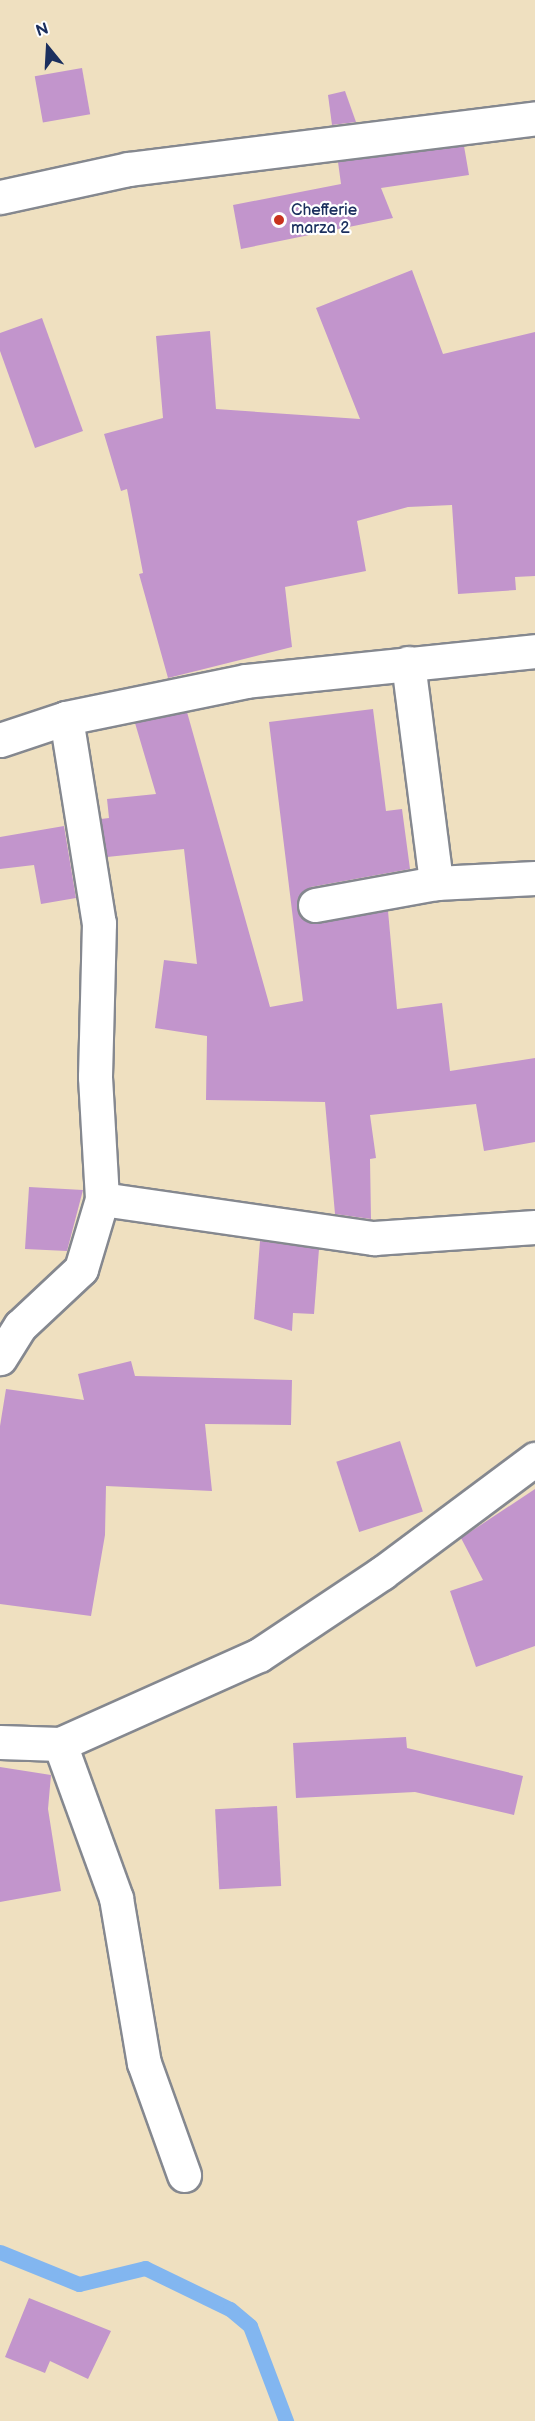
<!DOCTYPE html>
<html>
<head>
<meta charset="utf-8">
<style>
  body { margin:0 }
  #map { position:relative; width:535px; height:2421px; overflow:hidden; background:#efe0c0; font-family:"Balsamiq Sans",sans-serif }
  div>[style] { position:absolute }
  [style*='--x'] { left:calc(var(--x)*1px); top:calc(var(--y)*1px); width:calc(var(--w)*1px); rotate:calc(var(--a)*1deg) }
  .stream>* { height:15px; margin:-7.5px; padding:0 7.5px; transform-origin:7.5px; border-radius:7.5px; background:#82b6f0 }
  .building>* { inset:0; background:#c295cc; transform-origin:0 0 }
  .roads { filter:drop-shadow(2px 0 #85888f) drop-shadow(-2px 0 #85888f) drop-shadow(0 2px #85888f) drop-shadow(0 -2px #85888f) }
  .street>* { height:33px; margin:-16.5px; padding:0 16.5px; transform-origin:16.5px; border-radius:16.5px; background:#fff }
  .dots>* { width:16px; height:16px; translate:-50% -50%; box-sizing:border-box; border:3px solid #fff; border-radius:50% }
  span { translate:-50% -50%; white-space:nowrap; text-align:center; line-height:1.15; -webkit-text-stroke:4.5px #fff; paint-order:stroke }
  .poi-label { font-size:16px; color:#1b2f5e }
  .left { translate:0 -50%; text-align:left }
  .north { position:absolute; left:18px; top:18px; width:60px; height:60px; -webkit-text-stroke:4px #fff; paint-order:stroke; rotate:342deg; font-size:16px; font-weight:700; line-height:24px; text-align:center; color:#1b2f5e }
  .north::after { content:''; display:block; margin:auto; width:21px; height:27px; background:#1b2f5e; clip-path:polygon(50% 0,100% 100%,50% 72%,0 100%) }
</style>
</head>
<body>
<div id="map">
  <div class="stream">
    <i style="--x:0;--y:2252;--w:85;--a:22.1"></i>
    <i style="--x:79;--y:2284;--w:68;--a:-13.6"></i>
    <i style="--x:145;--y:2268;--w:94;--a:25.8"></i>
    <i style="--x:230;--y:2309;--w:26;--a:40"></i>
    <i style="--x:250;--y:2326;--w:102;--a:69.2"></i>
  </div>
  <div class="building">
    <i style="left:82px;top:68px;width:47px;height:48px;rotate:80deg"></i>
    <i style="clip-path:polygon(345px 91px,356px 122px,332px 125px,328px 95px)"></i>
    <i style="clip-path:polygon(464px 146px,469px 175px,381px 188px,393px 218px,241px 249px,233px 205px,341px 184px,338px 162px)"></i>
    <i style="clip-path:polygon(412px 270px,443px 354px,535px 332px,535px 576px,515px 577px,516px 590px,458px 594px,452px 505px,408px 507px,357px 521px,366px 571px,285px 587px,292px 647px,168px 678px,139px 574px,143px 573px,127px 489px,121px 491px,104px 434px,163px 418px,156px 336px,210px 331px,216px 409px,360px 419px,316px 308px)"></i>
    <i style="clip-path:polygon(42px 318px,83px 431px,35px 448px,0 351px,0 333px)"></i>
    <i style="clip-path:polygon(373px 709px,386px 811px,402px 809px,410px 869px,311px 887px,298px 898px,297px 909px,301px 918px,318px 923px,388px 911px,397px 1009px,442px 1003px,450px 1071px,535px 1058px,535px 1142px,484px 1151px,476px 1104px,370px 1115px,376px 1158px,370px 1159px,371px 1219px,335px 1214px,325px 1102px,206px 1100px,207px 1036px,155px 1028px,164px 960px,197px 964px,184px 849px,107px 857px,101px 819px,109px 818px,107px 799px,156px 794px,135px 723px,187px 712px,270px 1007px,303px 1001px,269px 722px)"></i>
    <i style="clip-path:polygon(64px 826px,76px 898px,41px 904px,34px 865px,0 869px,0 837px)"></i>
    <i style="clip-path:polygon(29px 1187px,83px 1190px,67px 1251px,25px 1249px)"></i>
    <i style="clip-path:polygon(260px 1241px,319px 1249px,314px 1314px,293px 1313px,292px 1331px,254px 1319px)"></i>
    <i style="clip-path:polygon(131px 1361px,135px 1376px,292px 1380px,291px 1425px,205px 1424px,212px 1491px,106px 1486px,105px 1535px,91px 1616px,0 1604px,0 1426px,6px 1389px,84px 1400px,78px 1374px)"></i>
    <i style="left:400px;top:1441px;width:74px;height:67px;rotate:72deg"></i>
    <i style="clip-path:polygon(535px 1489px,535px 1646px,476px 1667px,450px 1591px,483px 1580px,461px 1538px)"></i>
    <i style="clip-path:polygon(406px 1737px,407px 1748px,523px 1776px,514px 1815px,415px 1792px,296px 1798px,293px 1743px)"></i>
    <i style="clip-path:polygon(0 1767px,51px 1775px,48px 1809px,61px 1891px,0 1902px)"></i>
    <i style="left:277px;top:1806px;width:80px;height:62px;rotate:87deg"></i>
    <i style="clip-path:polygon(29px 2298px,111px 2331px,88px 2379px,50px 2361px,45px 2373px,5px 2357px)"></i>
  </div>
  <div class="roads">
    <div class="street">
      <i style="--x:0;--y:197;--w:131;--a:-12.3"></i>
      <i style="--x:128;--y:169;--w:410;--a:-7.1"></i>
      <i style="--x:408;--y:663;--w:222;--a:82.7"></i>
      <i style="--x:66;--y:718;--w:184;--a:-11.6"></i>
      <i style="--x:246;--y:681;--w:291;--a:-5.9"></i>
      <i style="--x:0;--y:740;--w:70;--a:-18.4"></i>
      <i style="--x:66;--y:718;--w:208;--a:80.9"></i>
      <i style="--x:99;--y:923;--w:154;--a:91.5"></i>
      <i style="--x:95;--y:1077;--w:122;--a:86.7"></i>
      <i style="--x:102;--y:1199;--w:73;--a:106.7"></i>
      <i style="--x:81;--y:1269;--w:83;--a:136.9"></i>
      <i style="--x:20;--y:1326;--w:38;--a:122"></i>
      <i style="--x:315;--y:905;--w:123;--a:-10.3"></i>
      <i style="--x:436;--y:883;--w:99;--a:-2.9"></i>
      <i style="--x:102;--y:1199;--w:275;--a:8.2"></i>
      <i style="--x:374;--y:1238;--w:161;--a:-3.9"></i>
      <i style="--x:0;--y:1742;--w:60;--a:1.9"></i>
      <i style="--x:60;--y:1744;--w:218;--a:-24.1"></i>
      <i style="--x:259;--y:1655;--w:148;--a:-33.7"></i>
      <i style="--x:382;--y:1573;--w:191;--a:-36.7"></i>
      <i style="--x:60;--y:1744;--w:164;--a:70"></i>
      <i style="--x:116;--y:1898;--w:167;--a:80.4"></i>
      <i style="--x:144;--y:2063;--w:119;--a:70.3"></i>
    </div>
  </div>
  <div class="dots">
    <i style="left:279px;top:220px;background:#c8321e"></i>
  </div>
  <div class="poi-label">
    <span class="left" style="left:291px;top:220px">Chefferie<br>marza 2</span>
  </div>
  <div class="north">N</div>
</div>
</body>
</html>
